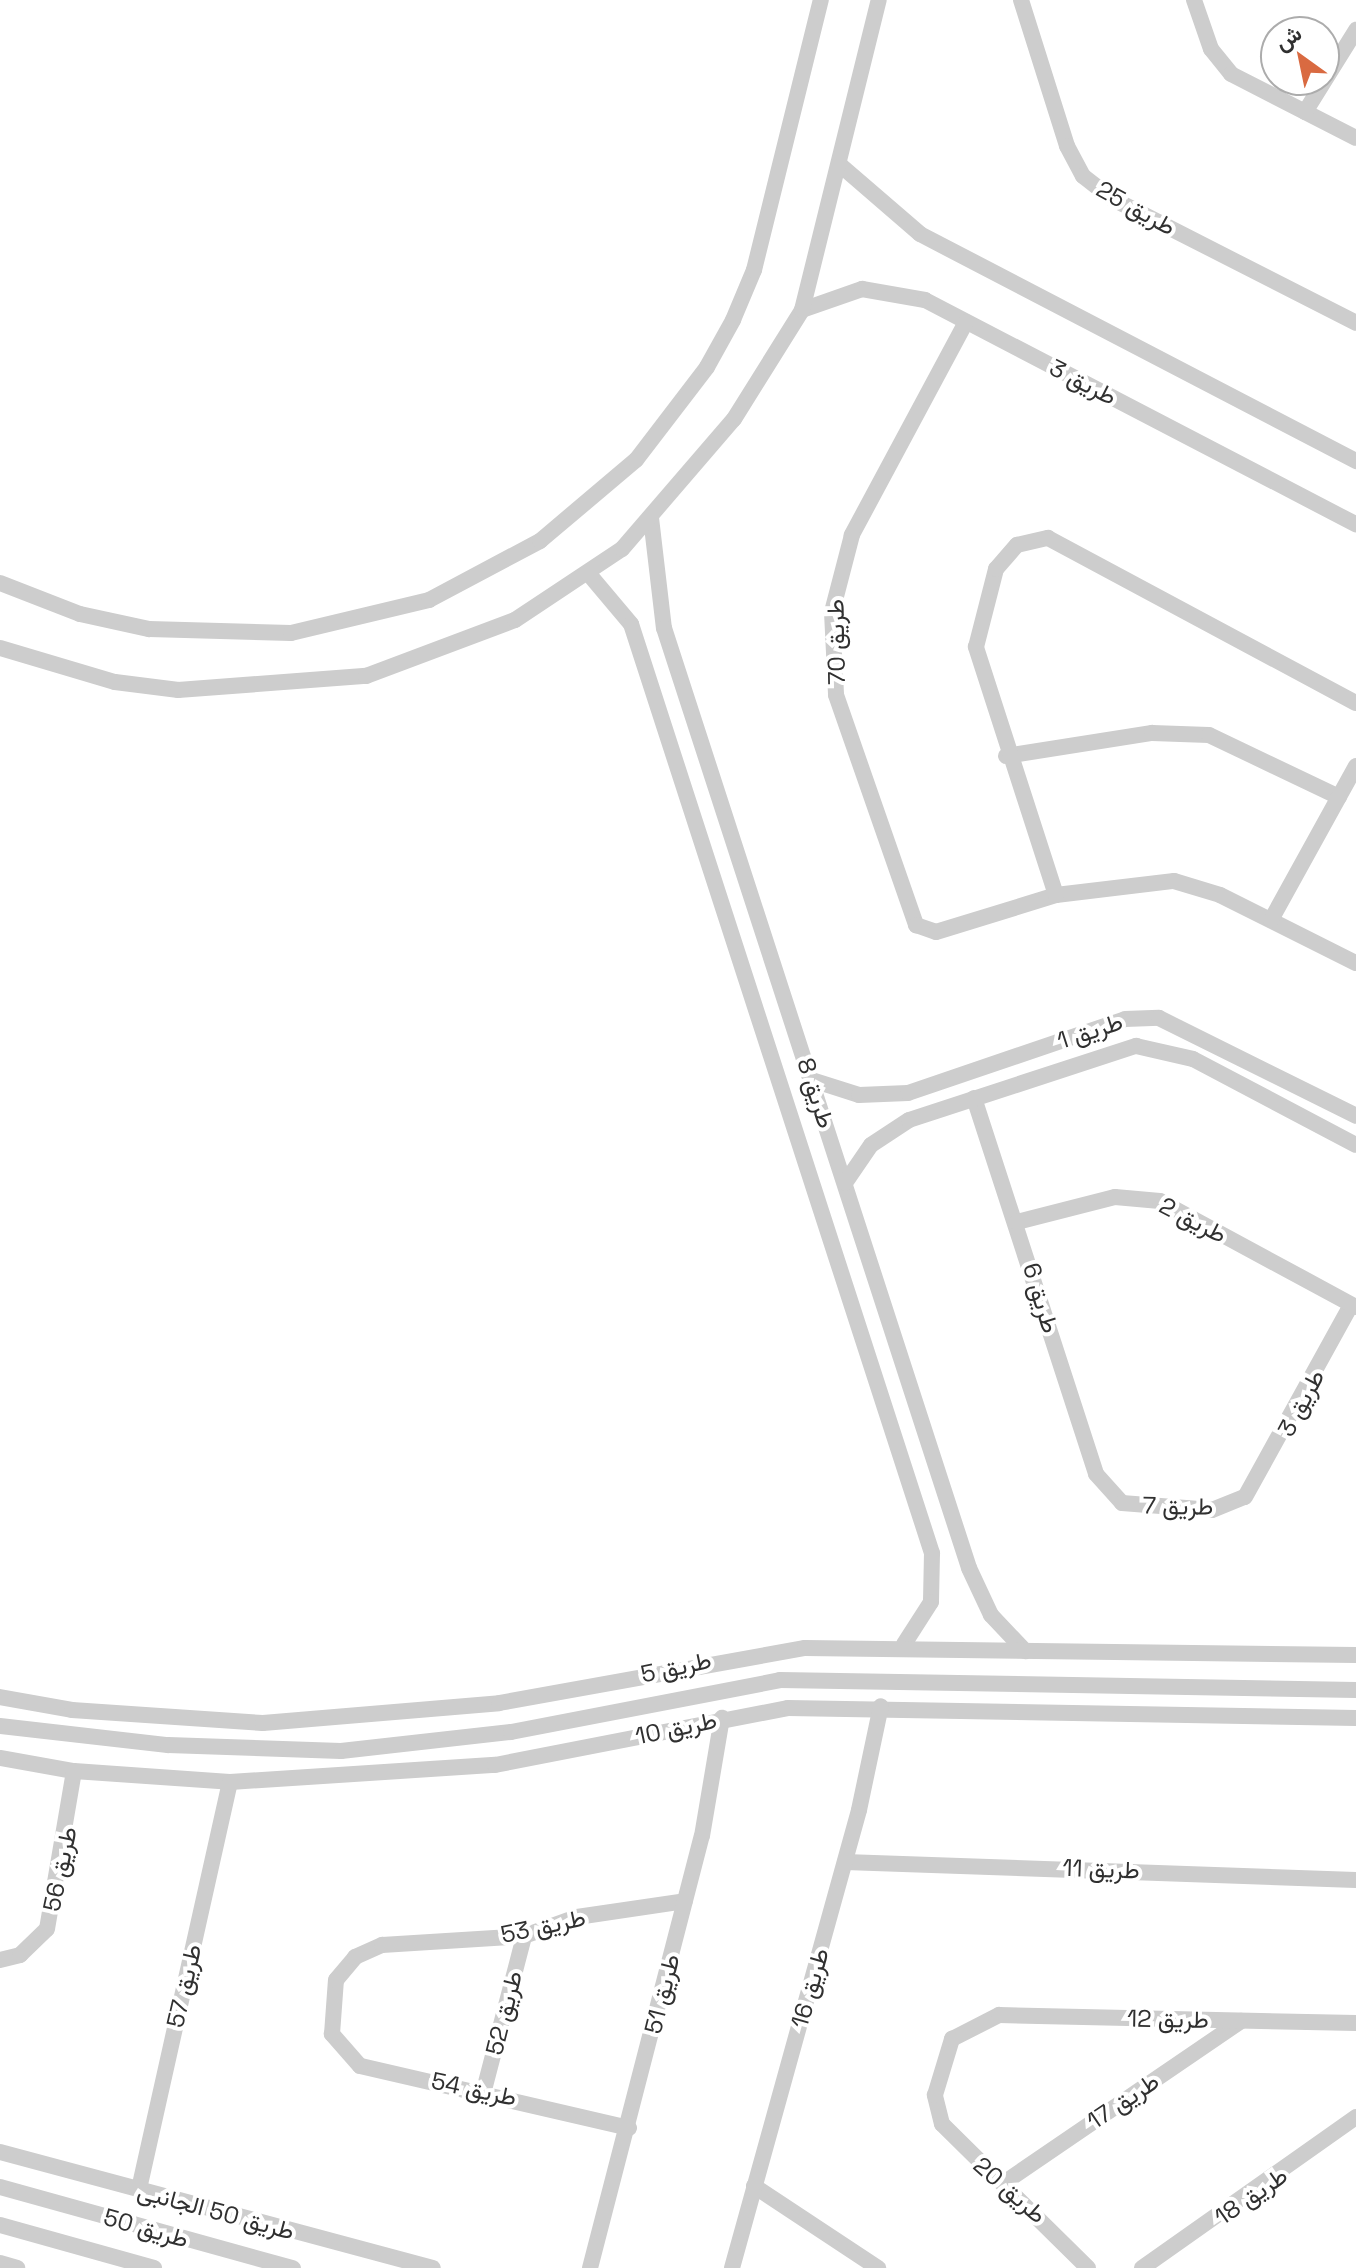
<!DOCTYPE html>
<html>
<head>
<meta charset="utf-8">
<style>
  body { margin:0 }
  #map { position:relative; width:1356px; height:2268px; overflow:hidden; background:#fff; font-family:"Space Grotesk",Vazirmatn,sans-serif }
  div>[style] { position:absolute }
  [style*='--x'] { left:calc(var(--x)*1px); top:calc(var(--y)*1px); width:calc(var(--w)*1px); rotate:calc(var(--a)*1deg) }
  .minor>* { height:16px; margin:-8px; padding:0 8px; transform-origin:8px; border-radius:8px; background:#cdcdcd }
  span { translate:-50% -50%; white-space:nowrap; text-align:center; line-height:1.15; -webkit-text-stroke:8px #fff; paint-order:stroke }
  .street-label { font-size:24px; color:#303030 }
  .north { position:absolute; left:1260px; top:16px; width:80px; height:80px; box-sizing:border-box; background:#fff; border:2px solid #acacac; border-radius:50%; rotate:327deg; font-size:22px; font-weight:700; line-height:32px; text-align:center; color:#303030 }
  .north::after { content:''; display:block; margin:auto; width:28px; height:36px; background:#d96a41; clip-path:polygon(50% 0,100% 100%,50% 72%,0 100%) }
</style>
</head>
<body>
<div id="map">
  <div class="minor">
    <i style="--x:1021;--y:0;--w:153;--a:72.5"></i>
    <i style="--x:1067;--y:146;--w:34;--a:62"></i>
    <i style="--x:1083;--y:176;--w:36;--a:38"></i>
    <i style="--x:1111;--y:198;--w:275;--a:27"></i>
    <i style="--x:1194;--y:0;--w:52;--a:70.9"></i>
    <i style="--x:1211;--y:49;--w:32;--a:51"></i>
    <i style="--x:1231;--y:74;--w:140;--a:27.1"></i>
    <i style="--x:1305;--y:112;--w:97;--a:-58.1"></i>
    <i style="--x:839;--y:164;--w:107;--a:40.8"></i>
    <i style="--x:920;--y:234;--w:492;--a:27.5"></i>
    <i style="--x:802;--y:310;--w:64;--a:-19.3"></i>
    <i style="--x:862;--y:289;--w:64;--a:9.9"></i>
    <i style="--x:925;--y:300;--w:486;--a:27.5"></i>
    <i style="--x:966;--y:322;--w:242;--a:118.2"></i>
    <i style="--x:852;--y:535;--w:80;--a:104.6"></i>
    <i style="--x:832;--y:612;--w:83;--a:87.2"></i>
    <i style="--x:836;--y:695;--w:244;--a:70.8"></i>
    <i style="--x:916;--y:925;--w:21;--a:19"></i>
    <i style="--x:936;--y:932;--w:126;--a:-17.1"></i>
    <i style="--x:1056;--y:895;--w:119;--a:-6.8"></i>
    <i style="--x:1174;--y:881;--w:48;--a:16.9"></i>
    <i style="--x:1220;--y:895;--w:152;--a:26.6"></i>
    <i style="--x:651;--y:518;--w:111;--a:83.3"></i>
    <i style="--x:664;--y:628;--w:988;--a:72.02"></i>
    <i style="--x:969;--y:1568;--w:52;--a:64.9"></i>
    <i style="--x:991;--y:1615;--w:50;--a:46.6"></i>
    <i style="--x:588;--y:573;--w:67;--a:49.9"></i>
    <i style="--x:631;--y:624;--w:977;--a:72.05"></i>
    <i style="--x:932;--y:1553;--w:49;--a:91.2"></i>
    <i style="--x:931;--y:1602;--w:50;--a:122.7"></i>
    <i style="--x:0;--y:583;--w:86;--a:21.2"></i>
    <i style="--x:80;--y:614;--w:71;--a:12.3"></i>
    <i style="--x:149;--y:629;--w:142;--a:1.6"></i>
    <i style="--x:291;--y:633;--w:142;--a:-13.4"></i>
    <i style="--x:429;--y:600;--w:126;--a:-28"></i>
    <i style="--x:540;--y:541;--w:126;--a:-40.2"></i>
    <i style="--x:636;--y:460;--w:117;--a:-52.6"></i>
    <i style="--x:707;--y:367;--w:54;--a:-61"></i>
    <i style="--x:733;--y:320;--w:54;--a:-67.2"></i>
    <i style="--x:754;--y:270;--w:278;--a:-76.1"></i>
    <i style="--x:0;--y:648;--w:120;--a:16.5"></i>
    <i style="--x:115;--y:682;--w:64;--a:7.2"></i>
    <i style="--x:178;--y:690;--w:189;--a:-4.3"></i>
    <i style="--x:366;--y:676;--w:159;--a:-20.6"></i>
    <i style="--x:515;--y:620;--w:128;--a:-33.6"></i>
    <i style="--x:622;--y:549;--w:172;--a:-49.3"></i>
    <i style="--x:734;--y:419;--w:128;--a:-58"></i>
    <i style="--x:802;--y:310;--w:319;--a:-76.1"></i>
    <i style="--x:1006;--y:756;--w:148;--a:-9"></i>
    <i style="--x:1152;--y:733;--w:57;--a:2"></i>
    <i style="--x:1209;--y:735;--w:144;--a:25.5"></i>
    <i style="--x:1056;--y:895;--w:261;--a:-107.9"></i>
    <i style="--x:976;--y:647;--w:81;--a:-75.6"></i>
    <i style="--x:996;--y:569;--w:32;--a:-49"></i>
    <i style="--x:1017;--y:545;--w:32;--a:-13"></i>
    <i style="--x:1048;--y:538;--w:349;--a:28.2"></i>
    <i style="--x:1271;--y:920;--w:176;--a:-61.1"></i>
    <i style="--x:812;--y:1080;--w:49;--a:17.7"></i>
    <i style="--x:859;--y:1095;--w:49;--a:-2.3"></i>
    <i style="--x:908;--y:1093;--w:229;--a:-18.8"></i>
    <i style="--x:1125;--y:1019;--w:34;--a:-2"></i>
    <i style="--x:1159;--y:1018;--w:220;--a:26.4"></i>
    <i style="--x:974;--y:1098;--w:395;--a:72"></i>
    <i style="--x:1096;--y:1474;--w:39;--a:48"></i>
    <i style="--x:1122;--y:1503;--w:90;--a:4.4"></i>
    <i style="--x:1212;--y:1510;--w:35;--a:-22"></i>
    <i style="--x:1245;--y:1497;--w:219;--a:-61.1"></i>
    <i style="--x:845;--y:1183;--w:46;--a:-55.6"></i>
    <i style="--x:871;--y:1145;--w:45;--a:-33.3"></i>
    <i style="--x:909;--y:1120;--w:239;--a:-18.1"></i>
    <i style="--x:1136;--y:1046;--w:58;--a:12.8"></i>
    <i style="--x:1193;--y:1059;--w:184;--a:27.8"></i>
    <i style="--x:1017;--y:1222;--w:101;--a:-14.3"></i>
    <i style="--x:1115;--y:1197;--w:45;--a:5.1"></i>
    <i style="--x:1160;--y:1201;--w:223;--a:28.4"></i>
    <i style="--x:0;--y:1697;--w:73;--a:10.2"></i>
    <i style="--x:72;--y:1710;--w:191;--a:3.9"></i>
    <i style="--x:263;--y:1723;--w:237;--a:-4.8"></i>
    <i style="--x:499;--y:1703;--w:311;--a:-10.2"></i>
    <i style="--x:805;--y:1648;--w:551;--a:0.73"></i>
    <i style="--x:0;--y:1726;--w:169;--a:6.5"></i>
    <i style="--x:168;--y:1745;--w:173;--a:2"></i>
    <i style="--x:341;--y:1751;--w:171;--a:-6.4"></i>
    <i style="--x:511;--y:1732;--w:274;--a:-10.9"></i>
    <i style="--x:780;--y:1680;--w:576;--a:0.99"></i>
    <i style="--x:0;--y:1758;--w:75;--a:10"></i>
    <i style="--x:74;--y:1771;--w:156;--a:4"></i>
    <i style="--x:230;--y:1782;--w:266;--a:-3.7"></i>
    <i style="--x:495;--y:1765;--w:298;--a:-11"></i>
    <i style="--x:788;--y:1708;--w:568;--a:1.01"></i>
    <i style="--x:845;--y:1862;--w:511;--a:2.02"></i>
    <i style="--x:0;--y:1960;--w:21;--a:-14"></i>
    <i style="--x:20;--y:1955;--w:37;--a:-44"></i>
    <i style="--x:47;--y:1929;--w:160;--a:-80.3"></i>
    <i style="--x:484;--y:2090;--w:159;--a:-75.4"></i>
    <i style="--x:629;--y:2128;--w:276;--a:-167"></i>
    <i style="--x:360;--y:2066;--w:43;--a:-131.2"></i>
    <i style="--x:332;--y:2034;--w:54;--a:-85.8"></i>
    <i style="--x:336;--y:1980;--w:30;--a:-50"></i>
    <i style="--x:355;--y:1957;--w:30;--a:-24"></i>
    <i style="--x:382;--y:1945;--w:142;--a:-3.6"></i>
    <i style="--x:524;--y:1936;--w:56;--a:-19.7"></i>
    <i style="--x:577;--y:1917;--w:109;--a:-8.4"></i>
    <i style="--x:0;--y:2152;--w:448;--a:15"></i>
    <i style="--x:1005;--y:2182;--w:286;--a:-34.3"></i>
    <i style="--x:754;--y:2186;--w:149;--a:33.5"></i>
    <i style="--x:0;--y:2187;--w:304;--a:15.5"></i>
    <i style="--x:139;--y:2189;--w:417;--a:-77.4"></i>
    <i style="--x:0;--y:2225;--w:160;--a:15.6"></i>
    <i style="--x:0;--y:2263;--w:18;--a:16"></i>
    <i style="--x:590;--y:2268;--w:446;--a:-75.5"></i>
    <i style="--x:702;--y:1836;--w:120;--a:-80.4"></i>
    <i style="--x:732;--y:2268;--w:475;--a:-74.5"></i>
    <i style="--x:859;--y:1810;--w:106;--a:-78.1"></i>
    <i style="--x:1088;--y:2268;--w:205;--a:-135.4"></i>
    <i style="--x:942;--y:2124;--w:30;--a:-104"></i>
    <i style="--x:935;--y:2095;--w:59;--a:-73.1"></i>
    <i style="--x:952;--y:2039;--w:53;--a:-27.1"></i>
    <i style="--x:999;--y:2015;--w:357;--a:1.3"></i>
    <i style="--x:1142;--y:2268;--w:262;--a:-35.2"></i>
  </div>
  <div class="street-label">
    <span style="left:1136px;top:208px;rotate:29deg">طريق 25</span>
    <span style="left:1083px;top:382px;rotate:27deg">طريق 3</span>
    <span style="left:836px;top:642px;rotate:-91deg">طريق 70</span>
    <span style="left:1090px;top:1031px;rotate:-18deg">طريق 1</span>
    <span style="left:816px;top:1093px;rotate:72deg">طريق 8</span>
    <span style="left:1193px;top:1220px;rotate:27deg">طريق 2</span>
    <span style="left:1041px;top:1298px;rotate:73deg">طريق 6</span>
    <span style="left:1301px;top:1403px;rotate:-62deg">طريق 3</span>
    <span style="left:1178px;top:1506px;rotate:1deg">طريق 7</span>
    <span style="left:676px;top:1667px;rotate:-12deg">طريق 5</span>
    <span style="left:676px;top:1728px;rotate:-12deg">طريق 10</span>
    <span style="left:60px;top:1869px;rotate:-78deg">طريق 56</span>
    <span style="left:1101px;top:1869px;rotate:2deg">طريق 11</span>
    <span style="left:543px;top:1926px;rotate:-12deg">طريق 53</span>
    <span style="left:184px;top:1986px;rotate:-77deg">طريق 57</span>
    <span style="left:810px;top:1988px;rotate:-74deg">طريق 16</span>
    <span style="left:662px;top:1994px;rotate:-76deg">طريق 51</span>
    <span style="left:504px;top:2013px;rotate:-76deg">طريق 52</span>
    <span style="left:1168px;top:2019px;rotate:1deg">طريق 12</span>
    <span style="left:474px;top:2089px;rotate:12deg">طريق 54</span>
    <span style="left:1123px;top:2101px;rotate:-34deg">طريق 17</span>
    <span style="left:1010px;top:2190px;rotate:41deg">طريق 20</span>
    <span style="left:1251px;top:2196px;rotate:-35deg">طريق 18</span>
    <span style="left:216px;top:2211px;rotate:15deg">طريق 50 الجانبى</span>
    <span style="left:146px;top:2228px;rotate:16deg">طريق 50</span>
  </div>
  <div class="north">ش</div>
</div>
</body>
</html>
